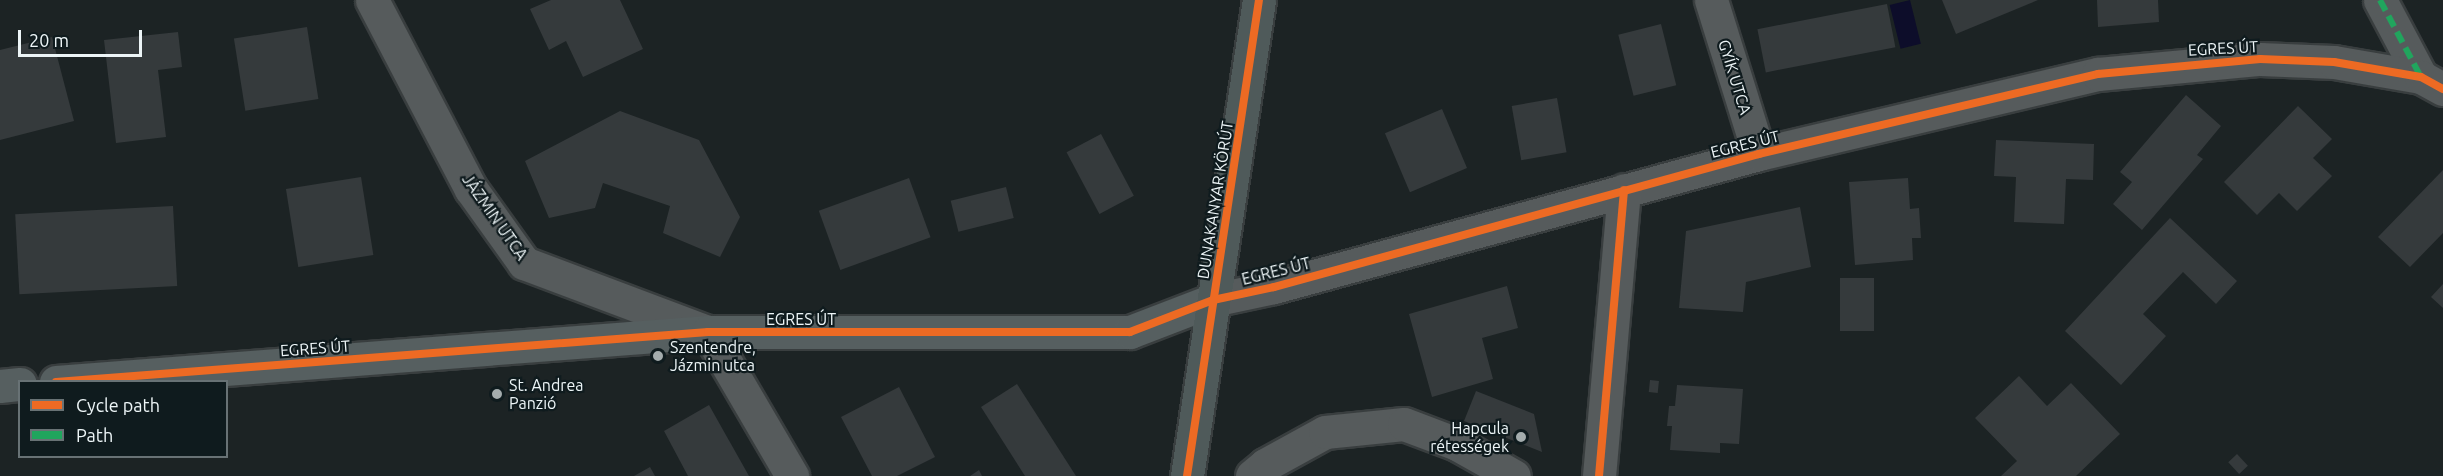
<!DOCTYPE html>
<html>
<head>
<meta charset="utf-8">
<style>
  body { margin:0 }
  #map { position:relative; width:2443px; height:476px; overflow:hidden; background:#1c2324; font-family:Ubuntu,sans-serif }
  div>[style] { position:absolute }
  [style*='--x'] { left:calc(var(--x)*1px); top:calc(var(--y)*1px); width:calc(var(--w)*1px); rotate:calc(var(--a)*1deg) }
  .water>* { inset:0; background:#0d0d2a; transform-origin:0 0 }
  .building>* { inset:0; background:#353a3c; transform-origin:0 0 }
  .roads { filter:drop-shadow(2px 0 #393e3f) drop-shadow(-2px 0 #393e3f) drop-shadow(0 2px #393e3f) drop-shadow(0 -2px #393e3f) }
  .street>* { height:33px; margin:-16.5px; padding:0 16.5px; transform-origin:16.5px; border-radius:16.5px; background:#565b5c }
  .secondary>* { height:33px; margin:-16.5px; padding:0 16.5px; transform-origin:16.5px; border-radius:16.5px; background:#565f60 }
  .primary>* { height:33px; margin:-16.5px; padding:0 16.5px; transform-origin:16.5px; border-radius:16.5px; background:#4f5a5a }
  .quiet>* { height:6px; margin-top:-3px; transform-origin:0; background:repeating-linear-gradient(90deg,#20a55d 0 12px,transparent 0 18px) }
  .cycleway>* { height:8px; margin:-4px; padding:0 4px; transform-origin:4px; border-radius:4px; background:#ed6a23 }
  .dots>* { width:16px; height:16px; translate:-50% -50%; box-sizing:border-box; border:3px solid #0f1b1e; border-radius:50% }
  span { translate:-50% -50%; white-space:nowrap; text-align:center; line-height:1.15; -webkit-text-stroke:4.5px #0f1b1e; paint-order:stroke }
  .street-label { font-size:16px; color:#edf5f7 }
  .poi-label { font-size:16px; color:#edf5f7 }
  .left { translate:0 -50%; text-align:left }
  .right { translate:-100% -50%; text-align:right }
  .legend { position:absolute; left:18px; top:380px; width:210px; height:78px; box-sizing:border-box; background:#0f1b1e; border:2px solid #687275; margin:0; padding:8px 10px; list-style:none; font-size:18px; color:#edf5f7 }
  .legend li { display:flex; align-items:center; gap:12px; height:30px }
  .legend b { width:30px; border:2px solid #687275 }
  .scale { position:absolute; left:18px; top:30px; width:124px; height:27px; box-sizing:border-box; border:3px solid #edf5f7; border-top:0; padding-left:8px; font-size:18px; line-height:21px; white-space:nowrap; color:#edf5f7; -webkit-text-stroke:4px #0f1b1e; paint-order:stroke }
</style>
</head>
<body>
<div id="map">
  <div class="water">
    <i style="left:1910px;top:0;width:45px;height:21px;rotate:76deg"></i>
  </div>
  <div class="building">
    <i style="clip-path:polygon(551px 0,620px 0,643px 49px,583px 77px,566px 41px,549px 50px,530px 9px)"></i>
    <i style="clip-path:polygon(1942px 0,2038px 0,1956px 34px)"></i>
    <i style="clip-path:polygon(2097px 0,2158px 0,2159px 22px,2098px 27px)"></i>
    <i style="left:1887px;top:4px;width:44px;height:132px;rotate:79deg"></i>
    <i style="left:1661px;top:24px;width:63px;height:44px;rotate:76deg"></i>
    <i style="left:307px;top:27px;width:73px;height:74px;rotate:81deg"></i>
    <i style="clip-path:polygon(178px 32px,182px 67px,158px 70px,166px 137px,116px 143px,104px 40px)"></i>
    <i style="clip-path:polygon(52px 37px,74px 121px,0 140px,0 50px)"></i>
    <i style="clip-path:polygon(2186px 95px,2221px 126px,2197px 155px,2203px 159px,2142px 230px,2113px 204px,2132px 182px,2120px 172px)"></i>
    <i style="left:1557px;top:98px;width:55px;height:46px;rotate:80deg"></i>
    <i style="clip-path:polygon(2298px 106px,2332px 139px,2313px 158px,2332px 176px,2297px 211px,2279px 193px,2257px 215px,2224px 182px)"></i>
    <i style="left:1442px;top:109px;width:64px;height:62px;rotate:67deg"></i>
    <i style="clip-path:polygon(620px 111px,699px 140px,740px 217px,720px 257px,663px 233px,670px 206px,603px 183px,595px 208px,549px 218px,525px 161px)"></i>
    <i style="left:1101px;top:134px;width:70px;height:39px;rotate:62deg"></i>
    <i style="clip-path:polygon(1996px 140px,2094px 144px,2093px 180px,2066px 179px,2064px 224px,2014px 222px,2016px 177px,1994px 176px)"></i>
    <i style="clip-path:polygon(2443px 170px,2443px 233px,2410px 267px,2378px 237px)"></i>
    <i style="left:361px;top:177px;width:79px;height:76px;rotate:81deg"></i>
    <i style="left:909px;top:178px;width:63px;height:96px;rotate:70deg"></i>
    <i style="clip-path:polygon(1908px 178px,1910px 209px,1919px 208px,1921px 238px,1912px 238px,1913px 260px,1855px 265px,1849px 182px)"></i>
    <i style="left:1006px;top:187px;width:32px;height:57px;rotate:76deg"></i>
    <i style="left:173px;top:206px;width:80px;height:158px;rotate:87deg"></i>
    <i style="clip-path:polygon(1800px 207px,1811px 267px,1746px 282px,1743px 312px,1679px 308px,1686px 231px)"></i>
    <i style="clip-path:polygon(2170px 218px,2237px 281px,2216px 304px,2183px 272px,2143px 314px,2166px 336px,2121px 385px,2065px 331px)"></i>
    <i style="left:1840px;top:278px;width:34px;height:53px"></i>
    <i style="clip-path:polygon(2443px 284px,2443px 308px,2431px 297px)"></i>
    <i style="clip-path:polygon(1507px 286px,1518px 328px,1482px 338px,1493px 379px,1432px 397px,1409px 314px)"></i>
    <i style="clip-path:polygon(2019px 376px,2047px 406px,2071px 383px,2120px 434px,2076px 476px,2001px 476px,2017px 461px,1975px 418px)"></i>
    <i style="left:1650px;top:380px;width:9px;height:12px;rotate:6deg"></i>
    <i style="clip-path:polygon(1017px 384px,1076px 476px,1025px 476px,981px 407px)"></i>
    <i style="clip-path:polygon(1677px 385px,1743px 389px,1739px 444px,1720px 443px,1720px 453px,1670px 450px,1672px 426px,1667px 426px,1669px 406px,1675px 406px)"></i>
    <i style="clip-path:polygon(899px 387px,935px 457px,897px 476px,872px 476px,841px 417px)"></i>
    <i style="clip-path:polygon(1476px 391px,1534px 414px,1542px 452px,1464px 421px)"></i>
    <i style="clip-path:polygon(709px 405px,749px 476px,688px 476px,664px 431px)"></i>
    <i style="left:2237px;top:454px;width:16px;height:12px;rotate:47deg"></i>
    <i style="clip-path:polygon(650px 467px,655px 476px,634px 476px)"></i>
    <i style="clip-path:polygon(979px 470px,982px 476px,970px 476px)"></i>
  </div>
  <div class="roads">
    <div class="street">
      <i style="--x:372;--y:0;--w:213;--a:62.4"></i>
      <i style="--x:471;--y:189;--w:91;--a:54.4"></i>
      <i style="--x:524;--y:263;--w:197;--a:20.6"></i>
      <i style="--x:708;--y:332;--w:167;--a:59.7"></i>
      <i style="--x:1711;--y:0;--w:161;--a:72.7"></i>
      <i style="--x:2380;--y:0;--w:87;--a:62"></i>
      <i style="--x:1213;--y:300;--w:62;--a:-12"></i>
      <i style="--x:1274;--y:287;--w:503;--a:-15.34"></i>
      <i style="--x:1759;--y:154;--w:348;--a:-13.3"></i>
      <i style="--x:2098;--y:74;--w:163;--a:-5.3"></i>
      <i style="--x:2260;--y:59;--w:74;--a:2.3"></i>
      <i style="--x:2334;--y:62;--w:88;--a:9.8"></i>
      <i style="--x:2421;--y:77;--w:25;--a:29"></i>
      <i style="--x:1252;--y:476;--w:17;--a:-40"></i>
      <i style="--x:1265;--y:465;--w:68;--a:-28.8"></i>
      <i style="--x:1325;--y:432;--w:79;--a:-5.8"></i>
      <i style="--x:1404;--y:424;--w:57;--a:20.7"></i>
      <i style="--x:1457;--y:444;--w:65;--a:29.3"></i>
      <i style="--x:1599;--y:476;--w:287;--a:-85"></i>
    </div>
    <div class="secondary">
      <i style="--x:56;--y:382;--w:654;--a:-4.39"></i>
      <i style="--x:708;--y:332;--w:422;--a:0"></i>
      <i style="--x:1130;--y:332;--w:89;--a:-21.1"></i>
      <i style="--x:0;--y:386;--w:20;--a:-6"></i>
    </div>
    <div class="primary">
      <i style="--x:1187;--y:476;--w:481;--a:-81.4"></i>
    </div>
  </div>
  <div class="quiet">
    <i style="--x:2380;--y:0;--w:87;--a:62"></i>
  </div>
  <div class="cycleway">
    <i style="--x:56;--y:382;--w:654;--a:-4.39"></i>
    <i style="--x:708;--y:332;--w:422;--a:0"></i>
    <i style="--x:1130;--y:332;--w:89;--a:-21.1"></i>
    <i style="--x:1213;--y:300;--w:62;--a:-12"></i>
    <i style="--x:1274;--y:287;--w:503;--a:-15.34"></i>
    <i style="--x:1759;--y:154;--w:348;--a:-13.3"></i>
    <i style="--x:2098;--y:74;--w:163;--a:-5.3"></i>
    <i style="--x:2260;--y:59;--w:74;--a:2.3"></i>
    <i style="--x:2334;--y:62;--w:88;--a:9.8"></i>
    <i style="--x:2421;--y:77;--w:25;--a:29"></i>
    <i style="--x:1187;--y:476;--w:481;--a:-81.4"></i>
    <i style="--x:1599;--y:476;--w:287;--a:-85"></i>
  </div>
  <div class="dots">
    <i style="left:658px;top:356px;background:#a4acad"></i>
    <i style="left:497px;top:394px;background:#a4acad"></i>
    <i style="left:1521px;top:437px;background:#a4acad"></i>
  </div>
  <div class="street-label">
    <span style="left:2223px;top:48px;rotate:-3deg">EGRES ÚT</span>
    <span style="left:1735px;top:77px;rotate:73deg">GYÍK UTCA</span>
    <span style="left:1745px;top:144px;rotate:-14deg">EGRES ÚT</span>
    <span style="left:1215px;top:200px;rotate:-81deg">DUNAKANYAR KÖRÚT</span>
    <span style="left:495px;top:217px;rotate:55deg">JÁZMIN UTCA</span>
    <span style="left:1276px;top:271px;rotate:-14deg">EGRES ÚT</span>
    <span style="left:801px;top:319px">EGRES ÚT</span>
    <span style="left:315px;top:348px;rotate:-4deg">EGRES ÚT</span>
  </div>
  <div class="poi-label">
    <span class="left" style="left:670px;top:356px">Szentendre,<br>Jázmin utca</span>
    <span class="left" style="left:509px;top:394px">St. Andrea<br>Panzió</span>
    <span class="right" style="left:1509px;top:437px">Hapcula<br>rétességek</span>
  </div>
  <ul class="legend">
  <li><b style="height:8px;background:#ed6a23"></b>Cycle path</li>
  <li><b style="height:8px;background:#20a55d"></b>Path</li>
  </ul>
  <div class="scale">20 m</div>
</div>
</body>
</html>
